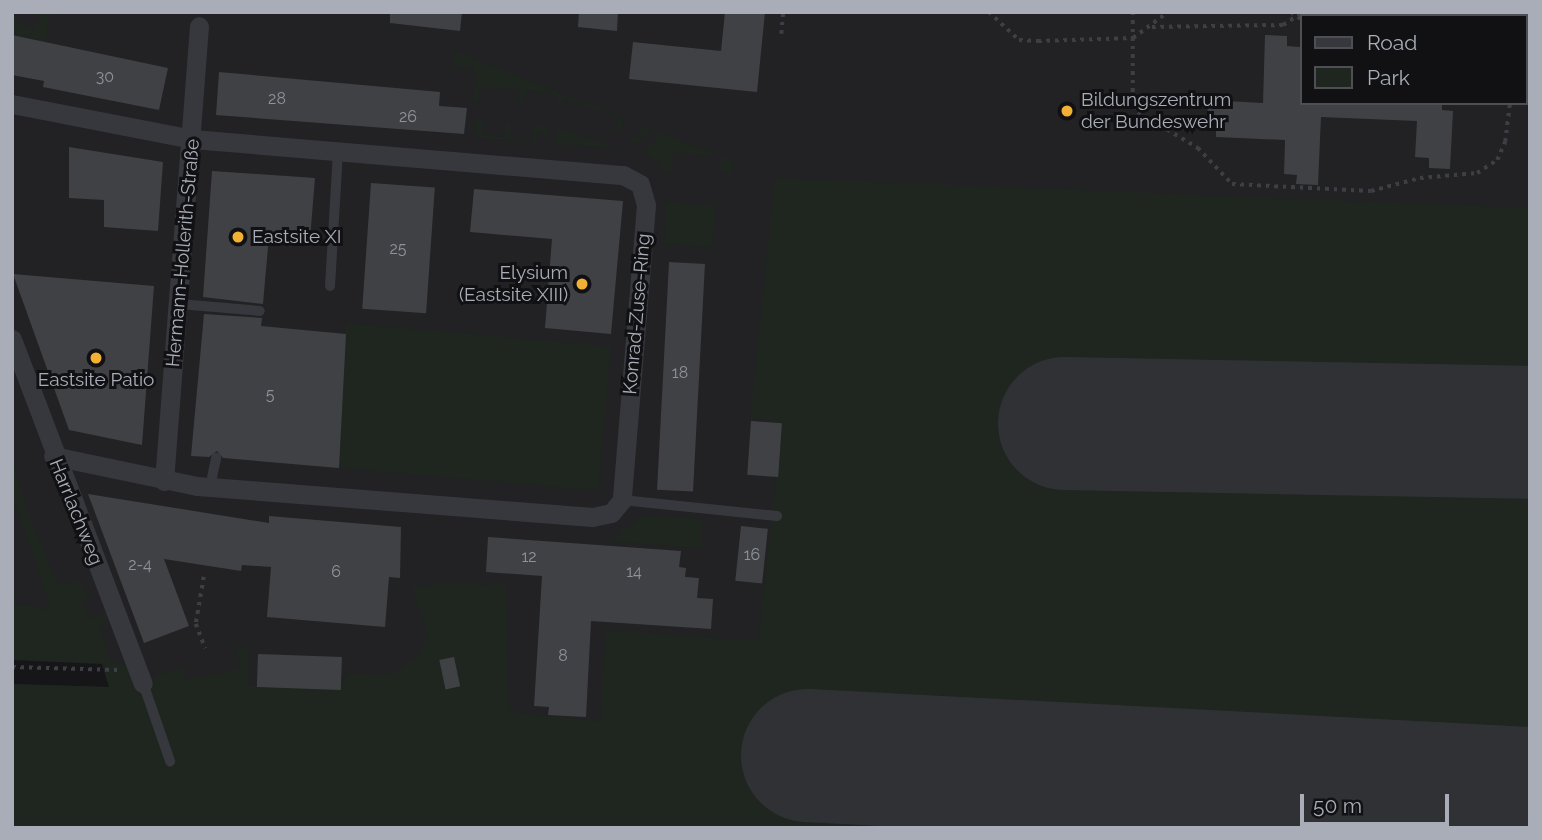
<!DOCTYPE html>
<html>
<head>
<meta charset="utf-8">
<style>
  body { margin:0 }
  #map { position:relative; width:1542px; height:840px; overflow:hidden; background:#161618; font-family:Raleway,sans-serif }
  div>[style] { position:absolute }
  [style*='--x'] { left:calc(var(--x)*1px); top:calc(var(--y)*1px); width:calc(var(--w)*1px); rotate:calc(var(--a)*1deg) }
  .built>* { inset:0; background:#222225 }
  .green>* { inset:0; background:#1e261f; transform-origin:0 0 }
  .runway>* { height:133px; margin:-66.5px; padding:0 66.5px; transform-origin:66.5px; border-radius:66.5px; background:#303135 }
  .building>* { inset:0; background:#404145; transform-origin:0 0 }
  .path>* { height:3.5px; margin-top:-1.75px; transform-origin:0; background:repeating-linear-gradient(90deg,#3d3f44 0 3.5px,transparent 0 8.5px) }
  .lane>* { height:10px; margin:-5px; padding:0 5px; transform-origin:5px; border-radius:5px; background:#37383d }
  .street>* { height:19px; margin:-9.5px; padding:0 9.5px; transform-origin:9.5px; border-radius:9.5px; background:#37383d }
  .dots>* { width:19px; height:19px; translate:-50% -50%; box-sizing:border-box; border:4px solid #111113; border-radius:50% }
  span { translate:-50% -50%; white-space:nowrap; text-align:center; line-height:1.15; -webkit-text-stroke:6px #111113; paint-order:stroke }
  .number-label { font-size:16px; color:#8e929b }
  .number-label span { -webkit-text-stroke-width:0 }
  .poi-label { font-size:19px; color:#a8adb8 }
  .left { translate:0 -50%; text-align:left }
  .right { translate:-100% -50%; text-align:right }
  .street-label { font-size:19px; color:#a8adb8 }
  .frame { position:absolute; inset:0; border:14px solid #a8adb8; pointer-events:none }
  .legend { position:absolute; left:1300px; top:14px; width:228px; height:91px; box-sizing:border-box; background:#111113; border:2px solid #4d4f55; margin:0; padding:9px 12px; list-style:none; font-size:21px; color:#a8adb8 }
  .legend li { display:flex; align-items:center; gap:14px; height:35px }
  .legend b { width:35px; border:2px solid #4d4f55 }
  .scale { position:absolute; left:1300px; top:794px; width:149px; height:32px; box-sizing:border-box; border:4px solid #a8adb8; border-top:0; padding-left:9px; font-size:21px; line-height:24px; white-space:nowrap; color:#a8adb8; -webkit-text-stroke:5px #111113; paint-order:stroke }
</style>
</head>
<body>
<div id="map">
  <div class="built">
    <i style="clip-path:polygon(evenodd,12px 12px,1530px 12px,1530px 828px,12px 828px,12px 684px,109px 687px,103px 664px,51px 611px,12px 602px,12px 12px,1302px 16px,1526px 16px,1526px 103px,1302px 103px,1302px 16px)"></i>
  </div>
  <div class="green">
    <i style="clip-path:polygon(42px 12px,51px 12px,37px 76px,29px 74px,36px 39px,12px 35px,12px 19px,34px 30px)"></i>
    <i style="clip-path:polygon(454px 51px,624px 118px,619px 132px,614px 129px,618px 119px,564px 98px,560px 108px,557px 96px,548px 93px,525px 91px,523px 104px,518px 104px,520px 90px,480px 87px,479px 101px,473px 99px,478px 78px,474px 77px,475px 68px,454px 66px)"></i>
    <i style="clip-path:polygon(476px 120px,483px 121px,482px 135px,505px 137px,505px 123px,510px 123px,510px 139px,532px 140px,535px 126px,549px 126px,547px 142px,556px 142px,557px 128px,622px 149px,545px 143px,546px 133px,537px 132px,536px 142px,476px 138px)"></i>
    <i style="clip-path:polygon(641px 125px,735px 162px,731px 174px,719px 168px,720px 156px,674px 153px,672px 171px,664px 171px,659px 161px,642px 152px,657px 139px,650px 131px,635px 144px,624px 134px,636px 139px)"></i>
    <i style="clip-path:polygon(775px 178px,1530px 208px,1530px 828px,12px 828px,12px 684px,109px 687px,102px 664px,12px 660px,12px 602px,51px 610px,12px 494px,12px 462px,31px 521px,59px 586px,77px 579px,87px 594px,97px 592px,81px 602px,92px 619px,107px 611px,113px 615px,100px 625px,111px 662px,130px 664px,136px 683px,155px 682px,153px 677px,181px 667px,186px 680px,241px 668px,234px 646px,249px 647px,248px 685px,341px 689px,347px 673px,386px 675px,415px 660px,428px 636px,412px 587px,440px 583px,506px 585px,509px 712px,600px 721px,606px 630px,758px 641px,782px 424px,750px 417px)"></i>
    <i style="left:667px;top:202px;width:49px;height:42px;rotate:4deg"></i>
    <i style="left:346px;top:323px;width:266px;height:145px;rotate:5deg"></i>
    <i style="clip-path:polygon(644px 515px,702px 519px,702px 549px,610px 541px)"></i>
  </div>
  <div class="runway">
    <i style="--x:1064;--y:423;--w:466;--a:1.1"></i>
    <i style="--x:807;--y:755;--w:724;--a:3.01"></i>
  </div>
  <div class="building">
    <i style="clip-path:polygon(390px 12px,462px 12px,460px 31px,390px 23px)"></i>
    <i style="clip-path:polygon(579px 12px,618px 12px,617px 31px,578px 27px)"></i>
    <i style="clip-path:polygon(725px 12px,765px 12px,757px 92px,629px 79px,633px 42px,721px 51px)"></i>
    <i style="clip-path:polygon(12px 35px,168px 68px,159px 110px,43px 87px,44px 81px,12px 75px)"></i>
    <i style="clip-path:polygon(1265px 35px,1287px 36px,1287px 46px,1300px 47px,1302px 103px,1442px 103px,1442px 110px,1453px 111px,1450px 169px,1429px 168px,1429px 158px,1415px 157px,1417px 121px,1321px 117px,1318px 185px,1296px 184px,1297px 175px,1284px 174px,1285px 140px,1216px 137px,1216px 123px,1207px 123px,1208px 100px,1263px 103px)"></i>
    <i style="clip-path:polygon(219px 72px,440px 92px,439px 106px,467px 108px,464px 134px,216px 115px)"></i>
    <i style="clip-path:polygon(69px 147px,163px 162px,158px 231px,104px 227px,104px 200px,69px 198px)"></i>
    <i style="clip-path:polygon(212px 171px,315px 178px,310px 239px,269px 236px,263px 304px,203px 297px)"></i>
    <i style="left:371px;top:183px;width:64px;height:126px;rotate:4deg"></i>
    <i style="clip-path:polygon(474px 189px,623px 201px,611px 334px,545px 328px,552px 239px,470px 232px)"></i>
    <i style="left:669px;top:262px;width:36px;height:228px;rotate:3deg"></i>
    <i style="clip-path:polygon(13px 274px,154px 286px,142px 445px,69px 430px)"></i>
    <i style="clip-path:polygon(204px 314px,262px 318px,261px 326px,346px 334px,339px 468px,223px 458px,217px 451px,209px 457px,191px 456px)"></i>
    <i style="left:751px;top:421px;width:31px;height:54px;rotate:4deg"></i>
    <i style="clip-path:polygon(88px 494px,269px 523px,269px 516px,401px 527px,400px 578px,389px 577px,385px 627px,267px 617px,271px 567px,242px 565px,241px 571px,164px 559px,189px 626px,144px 643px)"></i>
    <i style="left:741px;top:526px;width:27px;height:55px;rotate:6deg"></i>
    <i style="clip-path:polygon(488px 537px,681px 551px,679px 567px,686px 568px,685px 577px,699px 578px,697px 598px,713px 599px,711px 629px,591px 621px,586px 717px,548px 715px,549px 707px,534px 706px,542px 576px,486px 572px)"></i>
    <i style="left:258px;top:654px;width:84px;height:33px;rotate:2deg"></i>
    <i style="left:454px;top:657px;width:30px;height:15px;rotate:78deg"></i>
  </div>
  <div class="path">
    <i style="--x:989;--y:12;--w:41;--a:43"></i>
    <i style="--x:1019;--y:40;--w:19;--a:3"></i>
    <i style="--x:1038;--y:41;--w:95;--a:-1.8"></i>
    <i style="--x:1133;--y:38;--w:44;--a:-36.6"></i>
    <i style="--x:1133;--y:12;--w:86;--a:90"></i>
    <i style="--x:1133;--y:98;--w:15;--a:70"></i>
    <i style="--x:1138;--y:112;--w:70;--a:31"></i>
    <i style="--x:1198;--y:148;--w:50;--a:46.6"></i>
    <i style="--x:1232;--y:184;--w:139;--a:2.9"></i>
    <i style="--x:1371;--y:191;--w:51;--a:-14.9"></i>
    <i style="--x:1420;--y:178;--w:57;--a:-5"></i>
    <i style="--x:1477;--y:173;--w:24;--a:-33"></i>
    <i style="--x:1497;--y:160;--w:20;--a:-66"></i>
    <i style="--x:1505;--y:142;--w:39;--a:-83"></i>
    <i style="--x:1291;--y:12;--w:14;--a:36"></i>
    <i style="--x:1510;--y:12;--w:4;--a:90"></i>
    <i style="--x:1152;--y:27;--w:131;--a:-0.9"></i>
    <i style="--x:1283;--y:25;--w:24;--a:-33"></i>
    <i style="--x:781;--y:34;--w:22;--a:-85"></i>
    <i style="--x:204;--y:577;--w:48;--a:99.7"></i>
    <i style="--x:196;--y:624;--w:26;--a:69"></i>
    <i style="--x:12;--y:667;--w:107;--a:1.6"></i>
  </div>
  <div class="lane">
    <i style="--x:330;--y:286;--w:135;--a:-86.6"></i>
    <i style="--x:179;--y:304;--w:81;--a:4.9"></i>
    <i style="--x:210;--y:487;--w:30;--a:-78"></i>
    <i style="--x:622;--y:500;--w:156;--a:5.9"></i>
    <i style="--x:143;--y:683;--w:83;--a:70.9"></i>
  </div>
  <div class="street">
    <i style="--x:12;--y:104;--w:183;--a:11"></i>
    <i style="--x:192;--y:139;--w:433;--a:4.8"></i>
    <i style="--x:623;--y:175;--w:19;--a:28"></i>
    <i style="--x:640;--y:184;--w:22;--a:74"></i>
    <i style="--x:646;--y:205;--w:296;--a:94.7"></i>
    <i style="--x:622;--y:500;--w:17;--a:130"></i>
    <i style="--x:611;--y:513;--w:19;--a:168"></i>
    <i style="--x:592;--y:517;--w:396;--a:-175.5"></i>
    <i style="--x:197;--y:486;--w:147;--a:-168.2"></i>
    <i style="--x:12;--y:339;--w:368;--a:69.2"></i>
    <i style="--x:164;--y:481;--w:456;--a:-85.6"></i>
  </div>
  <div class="dots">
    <i style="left:1067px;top:111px;background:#f2b134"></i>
    <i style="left:238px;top:237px;background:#f2b134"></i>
    <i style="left:582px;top:284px;background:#f2b134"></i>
    <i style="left:96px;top:358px;background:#f2b134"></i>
  </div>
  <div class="number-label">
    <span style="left:105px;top:77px">30</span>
    <span style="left:277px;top:99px">28</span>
    <span style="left:408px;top:117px">26</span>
    <span style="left:398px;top:249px">25</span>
    <span style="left:680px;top:373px">18</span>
    <span style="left:270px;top:395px">5</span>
    <span style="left:752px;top:555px">16</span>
    <span style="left:529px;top:557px">12</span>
    <span style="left:140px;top:565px">2-4</span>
    <span style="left:336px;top:572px">6</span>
    <span style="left:634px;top:572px">14</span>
    <span style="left:563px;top:656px">8</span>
  </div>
  <div class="poi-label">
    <span class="left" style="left:1081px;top:111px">Bildungszentrum<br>der Bundeswehr</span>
    <span class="left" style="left:252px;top:237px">Eastsite XI</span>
    <span class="right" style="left:568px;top:284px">Elysium<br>(Eastsite XIII)</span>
    <span style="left:96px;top:380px">Eastsite Patio</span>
  </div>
  <div class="street-label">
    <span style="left:183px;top:253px;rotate:-85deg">Hermann-Hollerith-Straße</span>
    <span style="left:637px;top:314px;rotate:-85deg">Konrad-Zuse-Ring</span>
    <span style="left:76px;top:512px;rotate:68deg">Harrlachweg</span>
  </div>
  <div class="frame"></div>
  <ul class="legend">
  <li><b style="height:9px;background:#37383d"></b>Road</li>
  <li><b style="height:19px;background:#1e261f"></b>Park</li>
  </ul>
  <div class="scale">50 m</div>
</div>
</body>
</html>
